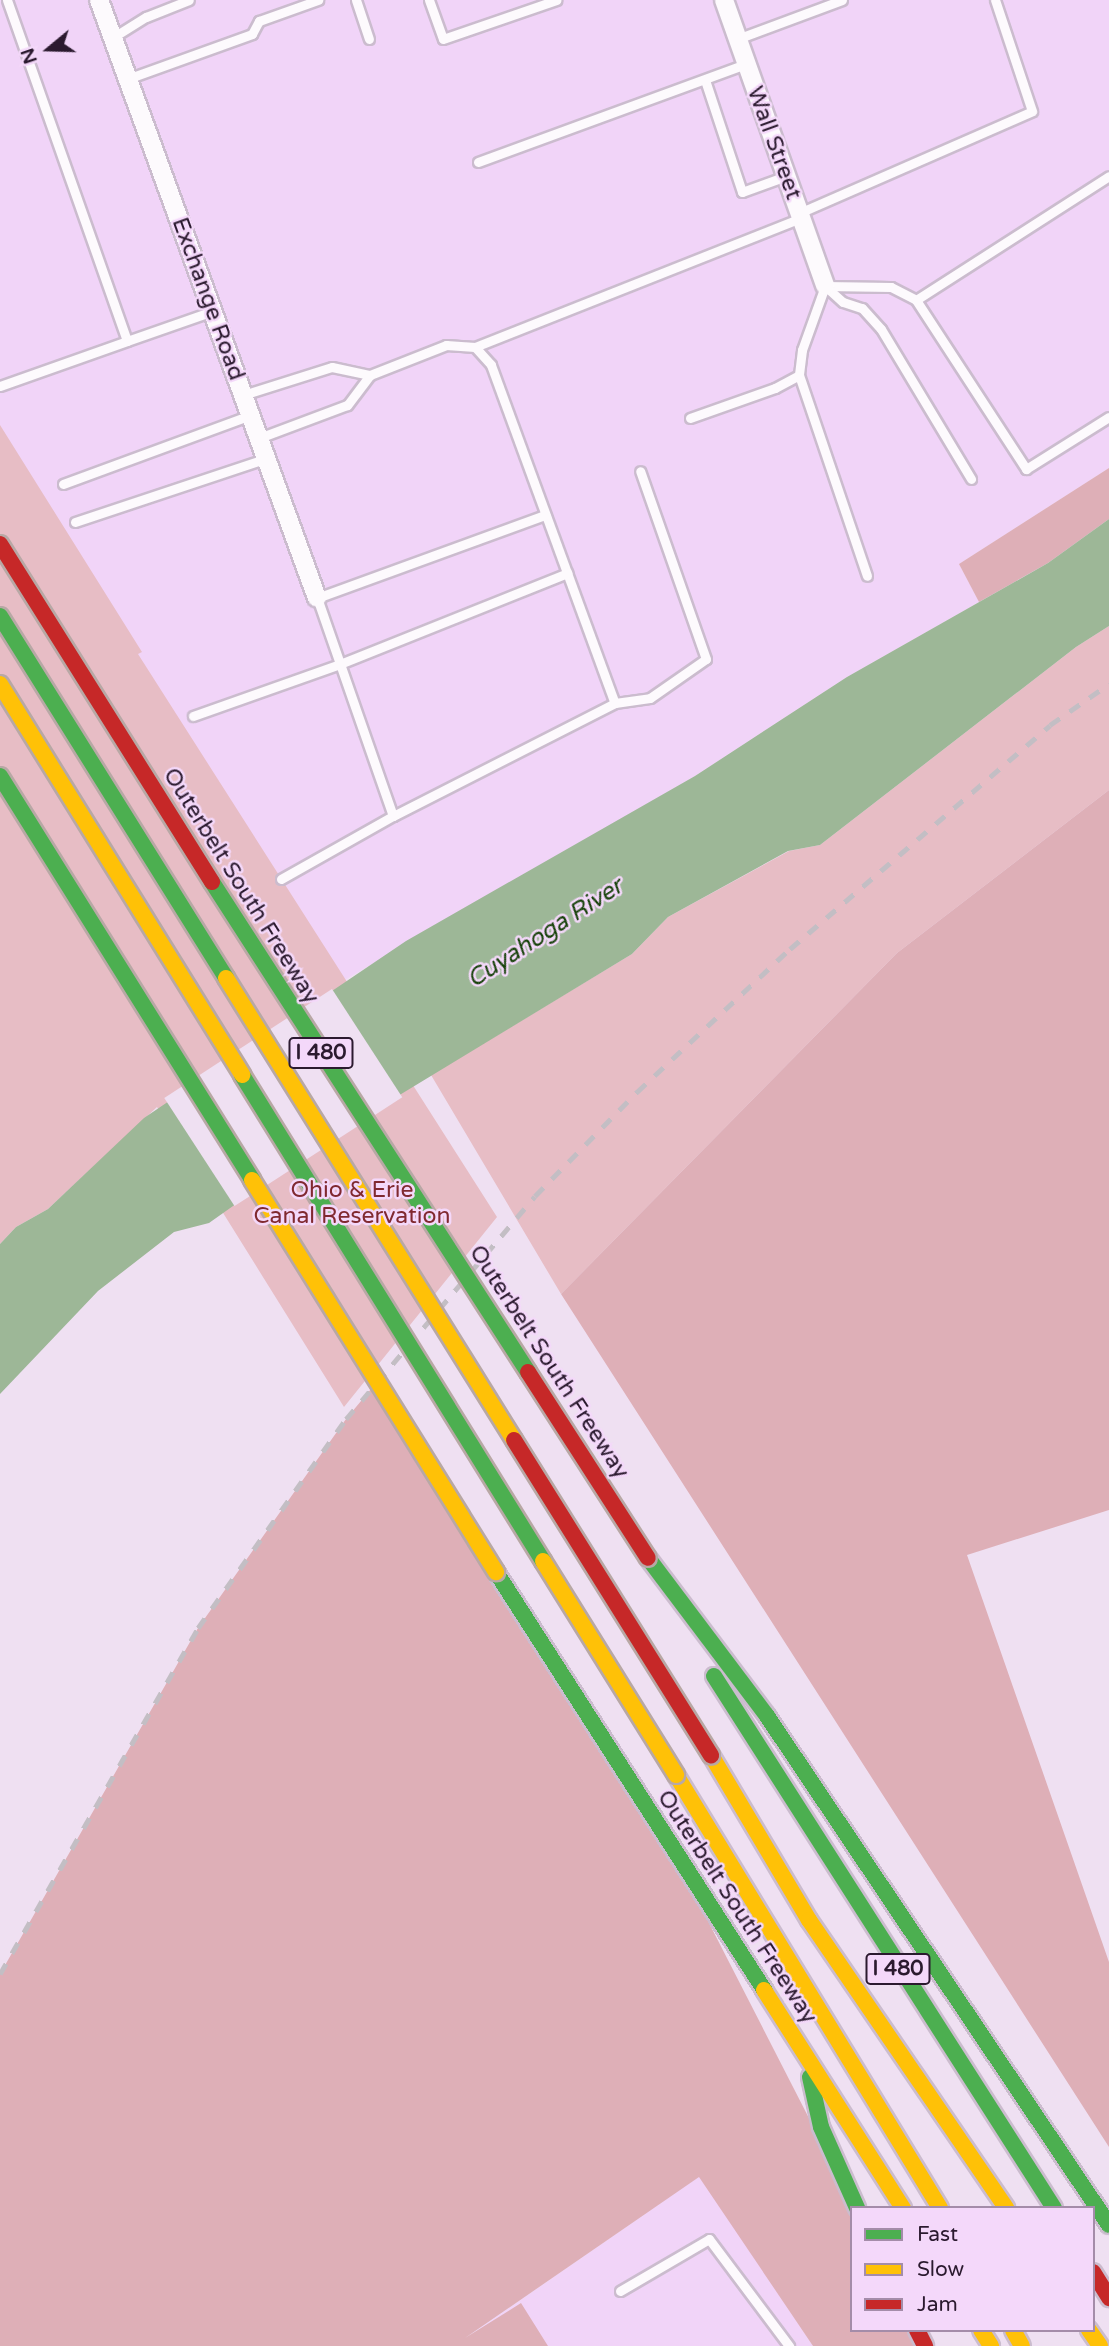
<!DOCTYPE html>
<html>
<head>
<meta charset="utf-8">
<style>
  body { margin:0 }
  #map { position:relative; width:1109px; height:2346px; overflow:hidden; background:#efe0f2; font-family:"Varela Round",sans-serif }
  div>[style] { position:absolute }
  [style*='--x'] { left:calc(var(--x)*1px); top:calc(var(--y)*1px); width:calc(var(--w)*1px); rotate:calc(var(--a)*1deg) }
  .built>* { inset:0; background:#f1d4f8 }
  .green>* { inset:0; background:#e7bdc5 }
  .forest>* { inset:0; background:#deafb7 }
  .water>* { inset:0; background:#9db797 }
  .pier>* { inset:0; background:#efe0f2; transform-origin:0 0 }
  .roads { filter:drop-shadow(2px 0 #cbbcce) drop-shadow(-2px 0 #cbbcce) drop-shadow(0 2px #cbbcce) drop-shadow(0 -2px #cbbcce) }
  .lane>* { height:9px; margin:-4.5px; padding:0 4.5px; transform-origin:4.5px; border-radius:4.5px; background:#fdfafd }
  .street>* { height:18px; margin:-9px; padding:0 9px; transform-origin:9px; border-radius:9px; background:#fdfafd }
  .fast>* { height:16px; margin:-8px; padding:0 8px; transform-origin:8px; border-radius:8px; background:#4caf50 }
  .slow>* { height:16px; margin:-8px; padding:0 8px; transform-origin:8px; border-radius:8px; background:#ffc107 }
  .jam>* { height:16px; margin:-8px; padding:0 8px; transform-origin:8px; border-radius:8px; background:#c62828 }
  .rail>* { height:5px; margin-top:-2.5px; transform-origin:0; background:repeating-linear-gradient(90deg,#c3bec4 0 12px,transparent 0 24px) }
  .bridges { filter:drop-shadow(2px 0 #b8a8a5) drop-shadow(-2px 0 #b8a8a5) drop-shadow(0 2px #b8a8a5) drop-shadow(0 -2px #b8a8a5) }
  .fast-bridge>* { height:16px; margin:-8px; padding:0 8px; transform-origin:8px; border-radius:8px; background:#4caf50 }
  .slow-bridge>* { height:16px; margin:-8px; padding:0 8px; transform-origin:8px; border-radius:8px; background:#ffc107 }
  .jam-bridge>* { height:16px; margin:-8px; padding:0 8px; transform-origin:8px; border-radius:8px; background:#c62828 }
  span { translate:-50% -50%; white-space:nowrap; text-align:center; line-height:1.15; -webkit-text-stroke:5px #f4d8fa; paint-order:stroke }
  .shield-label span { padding:2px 5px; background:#f4d8fa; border:2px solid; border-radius:5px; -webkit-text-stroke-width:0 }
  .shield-label { font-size:21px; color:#2b1a2f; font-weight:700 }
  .street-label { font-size:23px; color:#2b1a2f }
  .park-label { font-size:23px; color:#802930 }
  .water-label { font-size:24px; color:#17420a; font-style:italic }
  .legend { position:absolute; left:850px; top:2206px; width:245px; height:126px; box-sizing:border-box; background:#f4d8fa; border:2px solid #a48ca9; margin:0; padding:9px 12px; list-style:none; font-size:21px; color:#2b1a2f }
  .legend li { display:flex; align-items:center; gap:14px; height:35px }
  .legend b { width:35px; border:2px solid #a48ca9 }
  .north { position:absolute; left:14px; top:14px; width:70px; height:70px; -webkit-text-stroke:5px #f4d8fa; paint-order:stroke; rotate:251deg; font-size:19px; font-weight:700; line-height:28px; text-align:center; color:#2b1a2f }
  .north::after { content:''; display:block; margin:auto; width:24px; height:32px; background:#2b1a2f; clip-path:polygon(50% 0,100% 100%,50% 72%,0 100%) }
</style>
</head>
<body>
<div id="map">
  <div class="built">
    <i style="clip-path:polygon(0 0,1109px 0,1109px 468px,959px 564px,979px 602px,847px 677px,695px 776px,293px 1010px,0 541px)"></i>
    <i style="clip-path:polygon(700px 2176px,813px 2346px,454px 2346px)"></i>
  </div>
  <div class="green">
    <i style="clip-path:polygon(0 425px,142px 652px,138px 654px,497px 1217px,344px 1407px,157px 1107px,48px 1209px,16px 1227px,0 1244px)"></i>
    <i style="clip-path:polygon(1109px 626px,1109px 790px,897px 953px,561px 1294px,431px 1075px,632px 954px,668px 917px,789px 851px,820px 845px,1076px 647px)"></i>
  </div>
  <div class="forest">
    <i style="clip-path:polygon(1109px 468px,1109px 519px,1048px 563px,979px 602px,959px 564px)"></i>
    <i style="clip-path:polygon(1109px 790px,1109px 1510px,967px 1555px,1109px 1962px,1109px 2147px,561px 1294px,897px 953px)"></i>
    <i style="clip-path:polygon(381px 1377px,709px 1923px,855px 2208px,852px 2208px,852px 2330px,917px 2330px,925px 2346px,813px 2346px,699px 2177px,465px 2338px,521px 2303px,548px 2346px,0 2346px,0 1974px,198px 1628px,346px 1419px)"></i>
  </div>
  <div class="water">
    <i style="clip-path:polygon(1109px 519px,1109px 626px,1076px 647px,820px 845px,788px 851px,668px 917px,632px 954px,332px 1136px,209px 1223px,174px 1232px,98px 1291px,0 1394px,0 1244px,16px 1227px,48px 1209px,144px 1118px,406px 941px,695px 776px,847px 677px,1048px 563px)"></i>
  </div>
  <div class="pier">
    <i style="left:332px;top:989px;width:129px;height:200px;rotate:57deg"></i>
  </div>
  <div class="roads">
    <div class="lane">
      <i style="--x:7;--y:0;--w:361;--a:70.6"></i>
      <i style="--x:127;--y:341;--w:91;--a:-19.2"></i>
      <i style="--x:356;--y:0;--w:41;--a:71.6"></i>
      <i style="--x:429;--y:0;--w:41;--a:70.3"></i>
      <i style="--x:443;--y:39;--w:120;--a:-19"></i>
      <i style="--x:112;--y:38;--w:40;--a:-32"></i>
      <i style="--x:146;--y:17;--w:46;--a:-21.6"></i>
      <i style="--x:737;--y:39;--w:112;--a:-20.4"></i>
      <i style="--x:127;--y:79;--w:133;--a:-19.8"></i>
      <i style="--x:252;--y:34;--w:15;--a:-62"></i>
      <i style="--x:259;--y:21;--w:63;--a:-19.6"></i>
      <i style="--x:705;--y:80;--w:118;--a:71.7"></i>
      <i style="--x:742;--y:192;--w:47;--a:-20"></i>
      <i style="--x:478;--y:162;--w:285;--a:-20.1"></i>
      <i style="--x:799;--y:213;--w:254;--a:-23.6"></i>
      <i style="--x:1032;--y:111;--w:117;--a:-108.4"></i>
      <i style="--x:825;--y:286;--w:66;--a:0.9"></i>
      <i style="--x:891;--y:287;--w:28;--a:27"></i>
      <i style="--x:916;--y:300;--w:202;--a:56.9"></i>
      <i style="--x:1026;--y:469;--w:98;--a:-32.1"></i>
      <i style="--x:825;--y:286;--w:68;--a:109.8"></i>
      <i style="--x:802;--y:350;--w:25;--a:97"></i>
      <i style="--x:799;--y:375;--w:212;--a:71.3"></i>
      <i style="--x:825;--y:286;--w:24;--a:42"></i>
      <i style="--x:843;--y:302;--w:20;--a:18"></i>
      <i style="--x:862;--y:308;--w:28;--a:48"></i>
      <i style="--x:881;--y:329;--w:175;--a:59"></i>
      <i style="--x:916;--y:300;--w:229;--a:-32.7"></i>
      <i style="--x:475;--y:347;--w:351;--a:-21.6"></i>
      <i style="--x:370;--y:375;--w:82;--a:-21.5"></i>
      <i style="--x:446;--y:345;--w:29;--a:4"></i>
      <i style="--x:475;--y:347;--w:24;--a:48"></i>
      <i style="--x:491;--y:365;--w:360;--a:69.9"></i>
      <i style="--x:615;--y:703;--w:249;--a:153"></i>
      <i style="--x:0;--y:386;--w:135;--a:-19.5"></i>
      <i style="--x:243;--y:395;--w:93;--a:-17.5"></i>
      <i style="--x:332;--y:367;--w:39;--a:12"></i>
      <i style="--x:370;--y:375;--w:38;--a:127"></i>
      <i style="--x:347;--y:405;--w:94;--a:159.4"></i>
      <i style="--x:690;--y:418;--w:90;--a:-19.4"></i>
      <i style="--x:775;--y:388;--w:27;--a:-28"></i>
      <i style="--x:63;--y:484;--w:200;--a:-20.2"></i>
      <i style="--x:75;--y:522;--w:202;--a:-18.4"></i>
      <i style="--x:615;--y:703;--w:35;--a:-8"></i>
      <i style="--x:650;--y:698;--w:68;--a:-34.9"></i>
      <i style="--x:706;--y:659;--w:199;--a:-109.3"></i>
      <i style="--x:193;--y:716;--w:156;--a:-19.5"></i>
      <i style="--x:340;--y:664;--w:245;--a:-21.8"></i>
      <i style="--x:281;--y:879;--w:129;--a:-29.4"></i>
      <i style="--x:393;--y:816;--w:231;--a:-109.2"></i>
      <i style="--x:317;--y:598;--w:243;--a:-20"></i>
      <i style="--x:620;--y:2291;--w:103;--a:-30.3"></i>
      <i style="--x:709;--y:2239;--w:134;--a:53.2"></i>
    </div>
    <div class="street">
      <i style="--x:99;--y:0;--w:636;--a:69.97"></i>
      <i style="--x:724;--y:0;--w:303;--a:70.5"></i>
    </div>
    <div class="fast">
      <i style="--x:648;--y:1558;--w:198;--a:53"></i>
      <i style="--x:767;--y:1716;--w:613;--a:56.1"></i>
      <i style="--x:496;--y:1572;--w:497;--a:57.3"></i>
      <i style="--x:714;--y:1676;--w:631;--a:57.42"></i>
      <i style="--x:810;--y:2077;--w:51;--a:77.6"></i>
      <i style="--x:821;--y:2127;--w:89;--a:66"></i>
    </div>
    <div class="slow">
      <i style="--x:711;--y:1755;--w:192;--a:59.3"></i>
      <i style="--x:809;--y:1920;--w:349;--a:55.6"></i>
      <i style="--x:676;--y:1775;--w:507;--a:58.63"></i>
      <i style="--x:764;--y:1990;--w:259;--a:57.5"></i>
      <i style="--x:981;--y:2330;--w:19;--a:58"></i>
      <i style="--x:1013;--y:2330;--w:18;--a:61"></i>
      <i style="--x:1089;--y:2330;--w:19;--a:55"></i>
    </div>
    <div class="jam">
      <i style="--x:1093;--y:2272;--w:31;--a:58"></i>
      <i style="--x:917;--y:2330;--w:18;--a:63"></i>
    </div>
  </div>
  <div class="rail">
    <i style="--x:0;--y:1974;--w:399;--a:-60.2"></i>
    <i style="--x:198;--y:1628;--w:256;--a:-54.7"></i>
    <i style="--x:346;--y:1419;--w:292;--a:-49.7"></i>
    <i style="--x:535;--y:1196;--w:146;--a:-45.6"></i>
    <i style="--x:637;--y:1092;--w:209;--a:-43.1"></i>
    <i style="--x:790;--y:949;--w:343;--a:-40.7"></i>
    <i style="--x:1050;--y:725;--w:72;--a:-34.8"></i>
  </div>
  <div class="bridges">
    <div class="fast-bridge">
      <i style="--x:0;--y:616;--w:427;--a:58"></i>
      <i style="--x:0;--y:776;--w:476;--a:58"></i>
      <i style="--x:212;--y:882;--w:583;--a:57.18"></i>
      <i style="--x:242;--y:1075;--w:572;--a:58.23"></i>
    </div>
    <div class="slow-bridge">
      <i style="--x:0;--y:684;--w:460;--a:58.2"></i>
      <i style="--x:226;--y:978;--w:544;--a:58.06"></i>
      <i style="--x:252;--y:1180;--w:462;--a:58.1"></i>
      <i style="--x:543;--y:1561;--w:252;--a:58.1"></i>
    </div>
    <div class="jam-bridge">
      <i style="--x:0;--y:544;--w:399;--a:57.9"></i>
      <i style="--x:528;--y:1372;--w:221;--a:57.2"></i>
      <i style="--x:514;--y:1440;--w:372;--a:58"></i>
    </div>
  </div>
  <div class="shield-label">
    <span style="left:321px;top:1053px">I 480</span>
    <span style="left:898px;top:1969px">I 480</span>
  </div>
  <div class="street-label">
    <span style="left:774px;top:143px;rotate:70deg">Wall Street</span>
    <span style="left:208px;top:299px;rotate:70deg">Exchange Road</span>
    <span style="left:241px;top:886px;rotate:58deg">Outerbelt South Freeway</span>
    <span style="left:549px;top:1362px;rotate:57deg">Outerbelt South Freeway</span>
    <span style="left:737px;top:1907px;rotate:57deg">Outerbelt South Freeway</span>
  </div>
  <div class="park-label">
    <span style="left:352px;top:1203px">Ohio &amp; Erie<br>Canal Reservation</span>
  </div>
  <div class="water-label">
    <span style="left:545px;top:933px;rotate:-33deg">Cuyahoga River</span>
  </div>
  <ul class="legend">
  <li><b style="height:9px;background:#4caf50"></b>Fast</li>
  <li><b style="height:9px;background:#ffc107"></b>Slow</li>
  <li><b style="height:9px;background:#c62828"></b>Jam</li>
  </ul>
  <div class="north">N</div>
</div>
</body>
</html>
